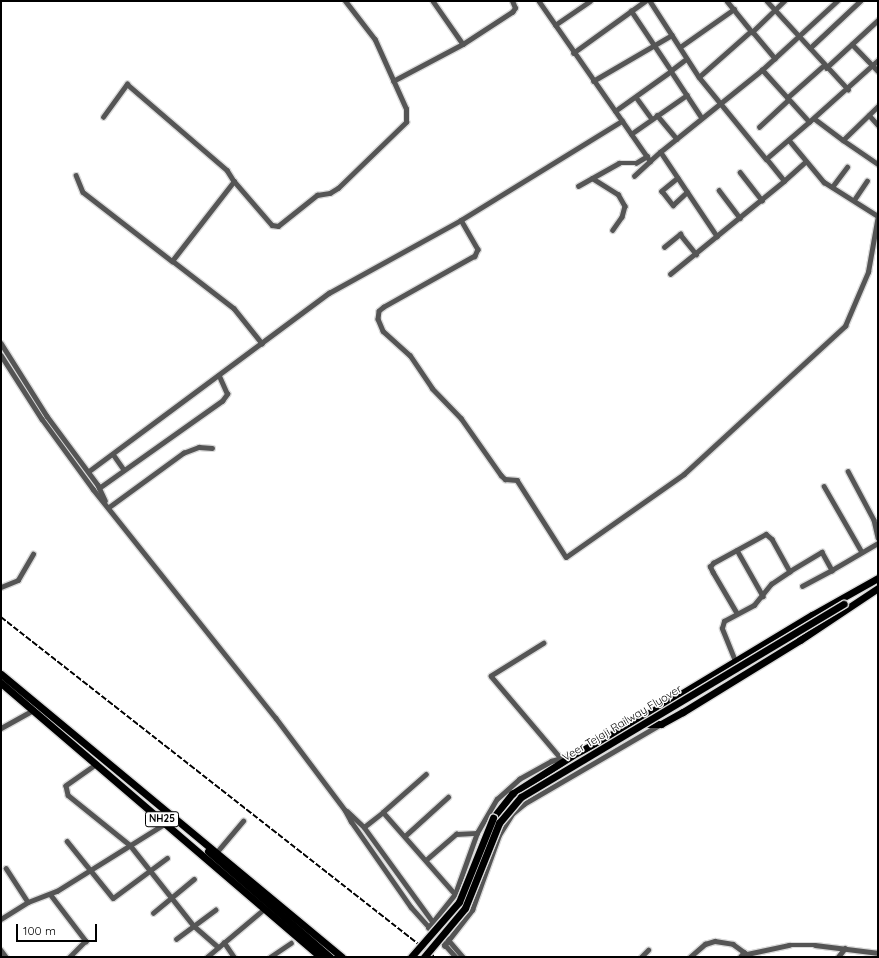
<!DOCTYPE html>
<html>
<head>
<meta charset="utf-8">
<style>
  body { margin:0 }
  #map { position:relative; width:879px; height:958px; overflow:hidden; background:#fff; font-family:Quicksand,sans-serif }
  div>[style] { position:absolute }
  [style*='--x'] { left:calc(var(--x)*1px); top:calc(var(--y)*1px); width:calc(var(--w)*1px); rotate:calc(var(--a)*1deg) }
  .roads { filter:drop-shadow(1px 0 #dbdbdb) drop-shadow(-1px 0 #dbdbdb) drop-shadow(0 1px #dbdbdb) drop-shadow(0 -1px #dbdbdb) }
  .minor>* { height:4.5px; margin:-2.25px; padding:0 2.25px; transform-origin:2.25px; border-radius:2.25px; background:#555 }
  .primary>* { height:7px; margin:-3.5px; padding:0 3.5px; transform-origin:3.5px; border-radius:3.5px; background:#000 }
  .rail>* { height:1.5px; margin-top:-0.75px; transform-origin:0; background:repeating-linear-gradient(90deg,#000 0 6px,transparent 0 8px) }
  .bridges { filter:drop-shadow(1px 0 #dbdbdb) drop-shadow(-1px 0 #dbdbdb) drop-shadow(0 1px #dbdbdb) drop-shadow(0 -1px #dbdbdb) }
  .primary-bridge>* { height:7px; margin:-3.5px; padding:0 3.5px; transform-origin:3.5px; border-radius:3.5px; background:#000 }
  span { translate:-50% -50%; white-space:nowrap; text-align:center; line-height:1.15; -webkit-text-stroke:3px #fff; paint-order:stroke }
  .shield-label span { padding:1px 3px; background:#fff; border:1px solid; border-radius:3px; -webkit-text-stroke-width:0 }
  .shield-label { font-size:10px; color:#000; font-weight:700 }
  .street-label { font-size:11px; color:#000 }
  .frame { position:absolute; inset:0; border:2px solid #000; pointer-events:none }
  .scale { position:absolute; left:16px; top:924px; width:81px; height:18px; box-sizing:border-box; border:2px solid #000; border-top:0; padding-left:5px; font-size:12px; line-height:14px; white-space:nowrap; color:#000; -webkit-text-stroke:3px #fff; paint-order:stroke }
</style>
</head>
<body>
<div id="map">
  <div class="roads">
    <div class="minor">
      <i style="--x:433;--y:1;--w:52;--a:55.1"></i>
      <i style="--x:539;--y:1;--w:195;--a:55.2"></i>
      <i style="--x:650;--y:161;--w:13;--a:-42"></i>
      <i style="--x:650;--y:1;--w:90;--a:57.2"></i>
      <i style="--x:699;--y:77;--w:106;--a:50.7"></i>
      <i style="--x:727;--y:1;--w:40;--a:51"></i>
      <i style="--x:767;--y:1;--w:120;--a:47.4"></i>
      <i style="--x:555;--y:25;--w:42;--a:-34.4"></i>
      <i style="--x:852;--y:44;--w:37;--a:46"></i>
      <i style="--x:680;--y:47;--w:66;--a:-35.1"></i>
      <i style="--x:810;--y:48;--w:69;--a:-43.2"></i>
      <i style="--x:573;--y:53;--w:89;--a:-35.8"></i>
      <i style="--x:687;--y:59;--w:20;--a:143"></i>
      <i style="--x:671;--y:71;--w:56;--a:56.6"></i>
      <i style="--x:775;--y:59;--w:35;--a:-130"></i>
      <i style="--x:752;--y:32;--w:45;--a:-44.1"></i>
      <i style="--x:826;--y:68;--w:71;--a:-42.7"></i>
      <i style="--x:699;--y:77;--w:69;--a:-41.5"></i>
      <i style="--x:393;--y:81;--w:79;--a:-27.9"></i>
      <i style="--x:463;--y:44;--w:59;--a:-33.1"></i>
      <i style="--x:512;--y:12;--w:5;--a:-53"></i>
      <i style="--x:515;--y:8;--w:8;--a:-113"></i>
      <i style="--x:593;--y:81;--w:91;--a:-30.2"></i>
      <i style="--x:636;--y:97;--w:27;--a:54"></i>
      <i style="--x:787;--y:98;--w:50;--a:-41.7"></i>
      <i style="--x:615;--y:111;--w:69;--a:-35.5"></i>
      <i style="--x:671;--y:71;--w:72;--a:-123.7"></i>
      <i style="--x:657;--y:115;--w:31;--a:50"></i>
      <i style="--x:869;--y:115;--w:13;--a:48"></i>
      <i style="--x:103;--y:117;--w:41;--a:-54"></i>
      <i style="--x:127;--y:84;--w:132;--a:40.7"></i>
      <i style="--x:227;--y:170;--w:13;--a:58"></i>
      <i style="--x:815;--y:119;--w:35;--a:37"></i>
      <i style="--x:843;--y:140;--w:49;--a:-44.2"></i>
      <i style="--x:809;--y:122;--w:93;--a:-41.9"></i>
      <i style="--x:759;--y:127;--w:40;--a:-43"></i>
      <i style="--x:631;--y:134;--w:68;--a:-34.9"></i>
      <i style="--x:789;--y:140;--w:55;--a:50.2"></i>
      <i style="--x:824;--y:182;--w:64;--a:32.2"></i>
      <i style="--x:843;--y:140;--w:42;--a:34.4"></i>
      <i style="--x:740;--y:172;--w:36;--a:52"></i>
      <i style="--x:76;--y:175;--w:18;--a:68"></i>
      <i style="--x:83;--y:192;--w:113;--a:37.8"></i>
      <i style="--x:634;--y:176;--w:22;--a:-43"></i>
      <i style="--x:592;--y:178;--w:31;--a:32"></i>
      <i style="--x:618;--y:194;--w:14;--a:60"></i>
      <i style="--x:625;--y:206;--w:11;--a:105"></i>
      <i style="--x:622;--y:217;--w:16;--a:125"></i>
      <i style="--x:678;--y:178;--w:21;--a:141"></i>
      <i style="--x:662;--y:191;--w:18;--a:52"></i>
      <i style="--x:673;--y:205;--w:19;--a:-43"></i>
      <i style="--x:784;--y:181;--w:28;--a:-42"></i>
      <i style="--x:578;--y:186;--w:47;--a:-29.3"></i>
      <i style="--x:619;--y:163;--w:17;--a:0"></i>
      <i style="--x:636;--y:163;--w:13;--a:-32"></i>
      <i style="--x:832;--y:187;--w:25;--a:-53"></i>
      <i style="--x:719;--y:190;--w:35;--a:53"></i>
      <i style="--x:854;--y:200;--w:23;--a:-56"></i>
      <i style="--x:461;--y:220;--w:34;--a:60"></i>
      <i style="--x:478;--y:249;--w:8;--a:113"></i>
      <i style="--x:475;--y:256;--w:104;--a:150.7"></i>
      <i style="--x:384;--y:307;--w:6;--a:141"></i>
      <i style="--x:379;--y:311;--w:8;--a:97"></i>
      <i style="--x:378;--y:319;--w:13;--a:67"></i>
      <i style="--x:383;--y:331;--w:36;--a:42"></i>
      <i style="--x:410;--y:355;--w:40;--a:56"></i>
      <i style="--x:432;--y:388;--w:42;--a:46"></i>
      <i style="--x:461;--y:418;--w:70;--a:54.9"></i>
      <i style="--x:501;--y:475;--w:6;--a:45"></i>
      <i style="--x:505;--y:479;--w:12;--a:5"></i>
      <i style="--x:517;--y:480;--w:91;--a:57.5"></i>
      <i style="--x:566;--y:557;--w:144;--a:-35.1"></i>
      <i style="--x:684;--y:474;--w:219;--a:-42.6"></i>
      <i style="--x:845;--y:326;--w:59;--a:-66.9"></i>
      <i style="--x:868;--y:272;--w:58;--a:-80"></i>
      <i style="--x:717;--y:237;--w:102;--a:-123.8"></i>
      <i style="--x:660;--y:152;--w:131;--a:-38.8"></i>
      <i style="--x:664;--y:247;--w:21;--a:-39"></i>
      <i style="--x:680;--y:234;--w:26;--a:51"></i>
      <i style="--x:670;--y:274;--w:147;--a:-39.2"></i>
      <i style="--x:784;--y:181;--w:28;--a:-129"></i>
      <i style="--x:766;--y:159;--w:57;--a:-40.7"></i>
      <i style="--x:809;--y:122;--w:70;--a:-132.1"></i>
      <i style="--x:762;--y:70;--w:102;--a:-42.6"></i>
      <i style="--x:1;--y:343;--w:86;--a:57.8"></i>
      <i style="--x:47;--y:416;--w:86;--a:53.5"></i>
      <i style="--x:98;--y:485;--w:17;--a:65"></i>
      <i style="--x:262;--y:344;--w:45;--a:-128.7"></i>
      <i style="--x:234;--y:309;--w:78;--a:-142.3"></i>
      <i style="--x:172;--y:261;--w:101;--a:-52.2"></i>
      <i style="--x:234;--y:181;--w:58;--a:49.2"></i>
      <i style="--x:272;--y:225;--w:6;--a:9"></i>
      <i style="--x:278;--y:226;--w:50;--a:-38.5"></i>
      <i style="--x:317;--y:195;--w:13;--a:-9"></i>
      <i style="--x:330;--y:193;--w:9;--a:-32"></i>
      <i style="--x:338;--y:188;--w:95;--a:-44.1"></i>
      <i style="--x:406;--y:122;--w:13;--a:-90"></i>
      <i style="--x:406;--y:109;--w:76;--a:-114.2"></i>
      <i style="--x:375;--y:40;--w:49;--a:-127.6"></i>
      <i style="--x:1;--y:355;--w:76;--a:57.4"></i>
      <i style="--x:42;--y:419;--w:87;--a:53.9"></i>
      <i style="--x:93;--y:489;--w:293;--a:51.4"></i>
      <i style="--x:276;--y:718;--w:115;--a:53.1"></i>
      <i style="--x:345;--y:810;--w:13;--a:61"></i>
      <i style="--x:351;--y:821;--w:105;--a:55.1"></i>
      <i style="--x:411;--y:907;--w:67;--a:48"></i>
      <i style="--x:113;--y:454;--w:19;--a:55"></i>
      <i style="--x:89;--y:471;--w:299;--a:-36.6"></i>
      <i style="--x:329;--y:293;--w:151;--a:-28.9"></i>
      <i style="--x:461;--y:220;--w:189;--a:-31.6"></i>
      <i style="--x:848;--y:471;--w:55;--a:62"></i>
      <i style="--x:874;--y:520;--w:18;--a:77"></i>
      <i style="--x:824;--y:486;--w:76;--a:60.1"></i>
      <i style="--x:99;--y:488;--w:151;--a:-35.3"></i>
      <i style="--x:222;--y:401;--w:9;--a:-54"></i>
      <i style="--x:227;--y:394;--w:20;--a:-114"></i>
      <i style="--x:109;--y:507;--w:92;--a:-36.1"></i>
      <i style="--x:183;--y:453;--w:17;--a:-21"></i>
      <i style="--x:199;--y:447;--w:13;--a:4"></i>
      <i style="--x:737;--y:550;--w:53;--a:60.5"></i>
      <i style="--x:802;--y:586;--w:34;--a:-28"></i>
      <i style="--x:1;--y:587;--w:18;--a:-22"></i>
      <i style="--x:18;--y:580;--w:30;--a:-60"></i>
      <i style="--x:737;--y:614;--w:48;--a:-120.3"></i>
      <i style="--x:713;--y:573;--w:7;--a:-117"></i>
      <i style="--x:710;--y:567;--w:5;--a:-53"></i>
      <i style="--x:713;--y:563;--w:60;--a:-28.7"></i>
      <i style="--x:766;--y:534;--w:8;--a:40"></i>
      <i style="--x:772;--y:539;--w:37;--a:61"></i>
      <i style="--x:544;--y:643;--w:62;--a:148.1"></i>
      <i style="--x:491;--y:676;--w:106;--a:49.6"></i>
      <i style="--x:735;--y:661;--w:35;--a:-112"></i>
      <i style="--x:722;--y:628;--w:7;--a:-74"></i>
      <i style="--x:724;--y:621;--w:34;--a:-28"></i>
      <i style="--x:754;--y:605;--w:27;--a:-51"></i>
      <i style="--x:771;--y:584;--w:23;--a:-34"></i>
      <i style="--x:790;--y:571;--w:37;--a:-31"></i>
      <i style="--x:822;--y:552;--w:21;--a:61"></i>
      <i style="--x:832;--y:570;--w:53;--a:-30.4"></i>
      <i style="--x:1;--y:728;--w:37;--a:-29"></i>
      <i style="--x:97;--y:764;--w:38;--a:145"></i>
      <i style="--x:66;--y:786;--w:9;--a:77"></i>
      <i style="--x:68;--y:795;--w:80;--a:38.9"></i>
      <i style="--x:130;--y:845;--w:103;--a:51.7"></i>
      <i style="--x:194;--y:926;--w:32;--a:41"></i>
      <i style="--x:347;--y:811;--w:23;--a:43"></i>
      <i style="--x:364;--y:827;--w:117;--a:54"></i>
      <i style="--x:433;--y:922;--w:46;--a:49.4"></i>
      <i style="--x:383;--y:812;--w:57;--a:-41.5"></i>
      <i style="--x:364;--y:827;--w:24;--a:-38"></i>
      <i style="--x:383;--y:812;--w:109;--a:48.7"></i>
      <i style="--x:405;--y:836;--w:58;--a:-42.2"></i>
      <i style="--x:67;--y:841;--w:73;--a:51.1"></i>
      <i style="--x:113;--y:898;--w:67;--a:-36.5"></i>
      <i style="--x:216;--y:853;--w:42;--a:-49.8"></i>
      <i style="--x:426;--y:860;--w:40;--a:-41"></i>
      <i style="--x:456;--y:834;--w:21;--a:-3"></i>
      <i style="--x:6;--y:868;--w:40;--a:57.1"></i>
      <i style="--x:51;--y:895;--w:58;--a:52.7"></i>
      <i style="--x:86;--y:941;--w:23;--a:135"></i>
      <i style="--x:153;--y:913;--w:53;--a:-39.7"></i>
      <i style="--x:1;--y:919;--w:32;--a:-32"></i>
      <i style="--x:28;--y:902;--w:31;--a:-21"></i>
      <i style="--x:57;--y:891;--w:138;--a:-32"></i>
      <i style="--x:428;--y:928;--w:43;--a:-51.5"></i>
      <i style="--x:455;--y:894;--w:65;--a:-70.2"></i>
      <i style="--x:477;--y:833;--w:39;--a:-60"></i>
      <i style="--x:497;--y:799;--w:30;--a:-42"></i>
      <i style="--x:519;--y:779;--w:37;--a:-29"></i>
      <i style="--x:551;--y:761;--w:19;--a:-16"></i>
      <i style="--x:176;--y:939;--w:49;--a:-36.6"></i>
      <i style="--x:224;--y:942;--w:18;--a:56"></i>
      <i style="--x:444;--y:946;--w:46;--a:-52.1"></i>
      <i style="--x:472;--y:910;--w:80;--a:-70.2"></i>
      <i style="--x:499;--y:835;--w:26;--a:-58"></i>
      <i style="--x:513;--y:813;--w:14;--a:-39"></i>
      <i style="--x:524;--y:804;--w:156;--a:-30.3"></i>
      <i style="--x:1;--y:950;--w:9;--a:54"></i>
      <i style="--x:747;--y:954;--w:43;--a:-12.1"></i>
      <i style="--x:789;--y:945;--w:26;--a:0"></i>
      <i style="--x:815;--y:945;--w:64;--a:7.2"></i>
      <i style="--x:207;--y:957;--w:75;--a:-40.1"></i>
      <i style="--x:270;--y:957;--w:25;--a:-34"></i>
      <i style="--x:641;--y:957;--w:10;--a:-45"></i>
      <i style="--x:690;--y:957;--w:20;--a:-41"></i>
      <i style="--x:705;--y:944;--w:10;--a:-17"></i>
      <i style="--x:715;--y:941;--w:18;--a:9"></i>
      <i style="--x:733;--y:944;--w:22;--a:36"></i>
      <i style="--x:740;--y:957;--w:6;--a:-51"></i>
      <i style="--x:838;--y:957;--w:11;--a:-52"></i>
    </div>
    <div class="primary">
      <i style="--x:1;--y:674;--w:443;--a:39.7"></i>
      <i style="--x:1;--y:683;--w:421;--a:40.6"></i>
      <i style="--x:641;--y:724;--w:20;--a:0"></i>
      <i style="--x:661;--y:724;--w:25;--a:-29"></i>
      <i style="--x:683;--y:712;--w:137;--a:-31.6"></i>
      <i style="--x:800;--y:640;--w:94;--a:-33.7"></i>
      <i style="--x:493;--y:818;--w:31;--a:-52"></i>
      <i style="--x:512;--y:794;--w:72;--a:-32.6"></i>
      <i style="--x:573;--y:755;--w:66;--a:-28.1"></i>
      <i style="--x:631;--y:724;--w:211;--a:-31.1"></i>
      <i style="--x:812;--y:615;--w:76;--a:-29.3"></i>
      <i style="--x:208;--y:851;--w:162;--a:41"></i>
    </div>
  </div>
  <div class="rail">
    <i style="--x:1;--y:617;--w:551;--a:38.08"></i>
  </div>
  <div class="bridges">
    <div class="primary-bridge">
      <i style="--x:411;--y:957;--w:73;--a:-48.9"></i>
      <i style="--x:459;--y:902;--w:91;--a:-68"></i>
      <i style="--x:424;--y:957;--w:64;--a:-50.1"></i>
      <i style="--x:465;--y:908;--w:92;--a:-68.2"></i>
      <i style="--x:499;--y:823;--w:34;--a:-50"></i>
      <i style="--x:521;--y:797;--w:376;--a:-30.9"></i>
    </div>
  </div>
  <div class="shield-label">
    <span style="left:162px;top:819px">NH25</span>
  </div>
  <div class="street-label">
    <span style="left:622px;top:723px;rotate:-31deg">Veer Tejaji Railway Flyover</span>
  </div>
  <div class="frame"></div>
  <div class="scale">100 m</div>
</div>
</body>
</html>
